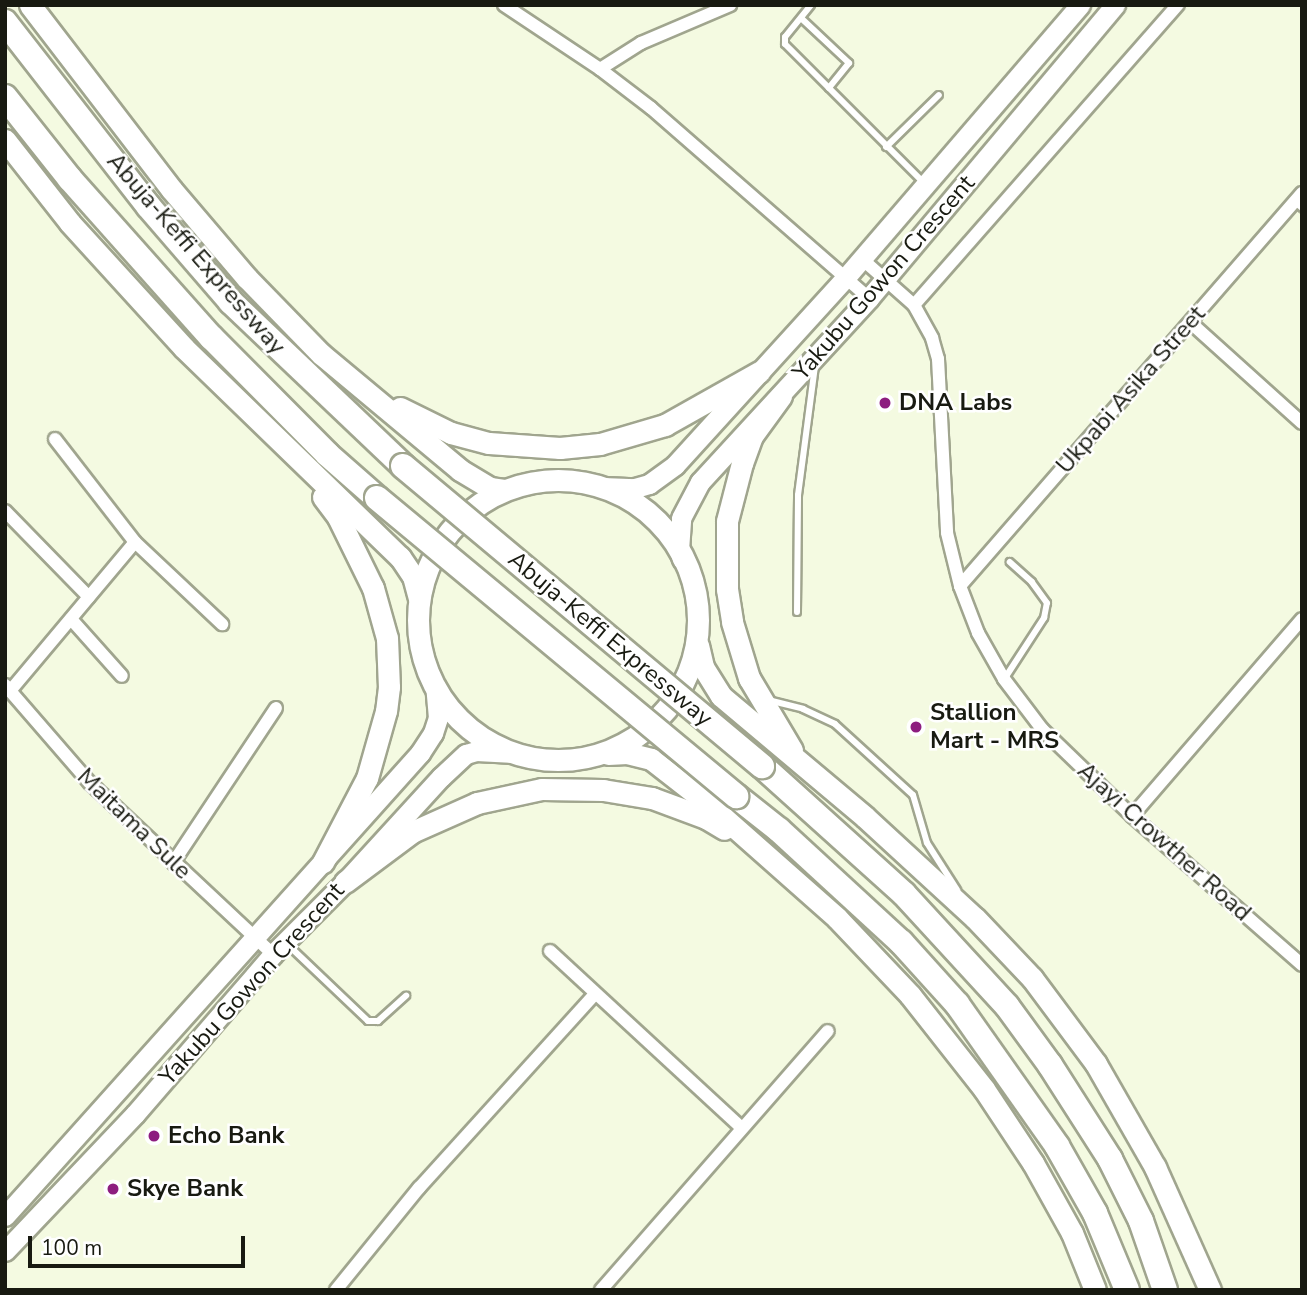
<!DOCTYPE html>
<html>
<head>
<meta charset="utf-8">
<style>
  body { margin:0 }
  #map { position:relative; width:1307px; height:1295px; overflow:hidden; background:#f4fae1; font-family:"Nunito Sans",sans-serif }
  div>[style] { position:absolute }
  [style*='--x'] { left:calc(var(--x)*1px); top:calc(var(--y)*1px); width:calc(var(--w)*1px); rotate:calc(var(--a)*1deg) }
  .roads { filter:drop-shadow(2px 0 #a0a58e) drop-shadow(-2px 0 #a0a58e) drop-shadow(0 2px #a0a58e) drop-shadow(0 -2px #a0a58e) }
  .service>* { height:6px; margin:-3px; padding:0 3px; transform-origin:3px; border-radius:3px; background:#fff }
  .minor>* { height:12px; margin:-6px; padding:0 6px; transform-origin:6px; border-radius:6px; background:#fff }
  .secondary>* { height:19px; margin:-9.5px; padding:0 9.5px; transform-origin:9.5px; border-radius:9.5px; background:#fff }
  .trunk>* { height:21px; margin:-10.5px; padding:0 10.5px; transform-origin:10.5px; border-radius:10.5px; background:#fff }
  .trunk>.ring { margin:-10.5px; padding:0; box-sizing:content-box; background:none; border:21px solid #fff; border-radius:50% }
  .motorway>* { height:24px; margin:-12px; padding:0 12px; transform-origin:12px; border-radius:12px; background:#fff }
  .bridges { filter:drop-shadow(2px 0 #a0a58e) drop-shadow(-2px 0 #a0a58e) drop-shadow(0 2px #a0a58e) drop-shadow(0 -2px #a0a58e) }
  .motorway-bridge>* { height:24px; margin:-12px; padding:0 12px; transform-origin:12px; border-radius:12px; background:#fff }
  .dots>* { width:19px; height:19px; translate:-50% -50%; box-sizing:border-box; border:4px solid #fff; border-radius:50% }
  span { translate:-50% -50%; white-space:nowrap; text-align:center; line-height:1.15; -webkit-text-stroke:5px #fff; paint-order:stroke }
  .street-label { font-size:24px; color:#181a11 }
  .poi-label { font-size:24px; color:#181a11; font-weight:700 }
  .left { translate:0 -50%; text-align:left }
  .frame { position:absolute; inset:0; border:7px solid #181a11; pointer-events:none }
  .scale { position:absolute; left:28px; top:1236px; width:217px; height:32px; box-sizing:border-box; border:4px solid #181a11; border-top:0; padding-left:9px; font-size:21px; line-height:24px; white-space:nowrap; color:#181a11; -webkit-text-stroke:5px #fff; paint-order:stroke }
</style>
</head>
<body>
<div id="map">
  <div class="roads">
    <div class="service">
      <i style="--x:811;--y:5;--w:41;--a:129.1"></i>
      <i style="--x:785;--y:37;--w:7;--a:90"></i>
      <i style="--x:785;--y:44;--w:195;--a:45"></i>
      <i style="--x:801;--y:18;--w:66;--a:43.2"></i>
      <i style="--x:849;--y:63;--w:32;--a:129"></i>
      <i style="--x:886;--y:147;--w:74;--a:-44.5"></i>
      <i style="--x:1294;--y:201;--w:11;--a:41"></i>
      <i style="--x:797;--y:612;--w:117;--a:-89.5"></i>
      <i style="--x:798;--y:495;--w:130;--a:-82.5"></i>
      <i style="--x:1005;--y:678;--w:72;--a:-57"></i>
      <i style="--x:1044;--y:618;--w:15;--a:-79"></i>
      <i style="--x:1047;--y:603;--w:26;--a:-126"></i>
      <i style="--x:1032;--y:582;--w:30;--a:-138"></i>
      <i style="--x:768;--y:700;--w:36;--a:14"></i>
      <i style="--x:803;--y:709;--w:35;--a:25"></i>
      <i style="--x:835;--y:724;--w:105;--a:42.3"></i>
      <i style="--x:913;--y:795;--w:50;--a:73.7"></i>
      <i style="--x:927;--y:843;--w:56;--a:57.4"></i>
      <i style="--x:286;--y:943;--w:113;--a:43.6"></i>
      <i style="--x:368;--y:1021;--w:10;--a:0"></i>
      <i style="--x:378;--y:1021;--w:38;--a:-42"></i>
    </div>
    <div class="minor">
      <i style="--x:504;--y:5;--w:115;--a:33.7"></i>
      <i style="--x:600;--y:69;--w:64;--a:37.4"></i>
      <i style="--x:651;--y:108;--w:289;--a:41.1"></i>
      <i style="--x:600;--y:69;--w:49;--a:-32.4"></i>
      <i style="--x:641;--y:43;--w:97;--a:-23.1"></i>
      <i style="--x:862;--y:259;--w:69;--a:41.5"></i>
      <i style="--x:914;--y:305;--w:38;--a:61"></i>
      <i style="--x:932;--y:338;--w:22;--a:74"></i>
      <i style="--x:938;--y:359;--w:174;--a:87"></i>
      <i style="--x:947;--y:533;--w:55;--a:76.2"></i>
      <i style="--x:960;--y:586;--w:50;--a:69"></i>
      <i style="--x:978;--y:633;--w:53;--a:60.5"></i>
      <i style="--x:1004;--y:679;--w:63;--a:52.8"></i>
      <i style="--x:1042;--y:729;--w:125;--a:44"></i>
      <i style="--x:1132;--y:816;--w:226;--a:41.2"></i>
      <i style="--x:914;--y:305;--w:400;--a:-48.7"></i>
      <i style="--x:1191;--y:323;--w:149;--a:42"></i>
      <i style="--x:55;--y:439;--w:130;--a:52.2"></i>
      <i style="--x:135;--y:542;--w:120;--a:43.3"></i>
      <i style="--x:5;--y:511;--w:120;--a:45.7"></i>
      <i style="--x:960;--y:586;--w:521;--a:-48.97"></i>
      <i style="--x:71;--y:619;--w:76;--a:48.2"></i>
      <i style="--x:5;--y:685;--w:130;--a:49.1"></i>
      <i style="--x:90;--y:783;--w:250;--a:43.1"></i>
      <i style="--x:10;--y:691;--w:194;--a:-50"></i>
      <i style="--x:1132;--y:816;--w:260;--a:-49.2"></i>
      <i style="--x:173;--y:863;--w:186;--a:-56.4"></i>
      <i style="--x:550;--y:951;--w:261;--a:42.7"></i>
      <i style="--x:336;--y:1290;--w:132;--a:-50.9"></i>
      <i style="--x:419;--y:1188;--w:261;--a:-47.8"></i>
      <i style="--x:601;--y:1290;--w:344;--a:-48.8"></i>
    </div>
    <div class="secondary">
      <i style="--x:602;--y:487;--w:33;--a:2"></i>
      <i style="--x:635;--y:488;--w:15;--a:-16"></i>
      <i style="--x:649;--y:484;--w:32;--a:-36"></i>
      <i style="--x:675;--y:465;--w:254;--a:-47.7"></i>
      <i style="--x:846;--y:277;--w:359;--a:-49.3"></i>
      <i style="--x:682;--y:559;--w:9;--a:-108"></i>
      <i style="--x:679;--y:550;--w:32;--a:-86"></i>
      <i style="--x:681;--y:518;--w:41;--a:-62.2"></i>
      <i style="--x:700;--y:482;--w:250;--a:-47.4"></i>
      <i style="--x:869;--y:298;--w:383;--a:-50"></i>
      <i style="--x:5;--y:1216;--w:622;--a:-48.13"></i>
      <i style="--x:420;--y:753;--w:24;--a:-57"></i>
      <i style="--x:433;--y:733;--w:16;--a:-72"></i>
      <i style="--x:438;--y:718;--w:32;--a:-95"></i>
      <i style="--x:5;--y:1251;--w:189;--a:-46.5"></i>
      <i style="--x:135;--y:1114;--w:211;--a:-49.2"></i>
      <i style="--x:273;--y:954;--w:102;--a:-45"></i>
      <i style="--x:345;--y:882;--w:142;--a:-47.6"></i>
      <i style="--x:441;--y:777;--w:34;--a:-43"></i>
      <i style="--x:466;--y:754;--w:10;--a:-17"></i>
      <i style="--x:476;--y:751;--w:38;--a:3"></i>
    </div>
    <div class="trunk">
      <i style="--x:30;--y:5;--w:233;--a:52.5"></i>
      <i style="--x:172;--y:190;--w:116;--a:49.6"></i>
      <i style="--x:247;--y:278;--w:106;--a:45.8"></i>
      <i style="--x:321;--y:354;--w:181;--a:39.8"></i>
      <i style="--x:460;--y:470;--w:35;--a:31"></i>
      <i style="--x:490;--y:488;--w:14;--a:8"></i>
      <i style="--x:5;--y:140;--w:105;--a:51.9"></i>
      <i style="--x:70;--y:223;--w:169;--a:47.6"></i>
      <i style="--x:184;--y:348;--w:301;--a:44.1"></i>
      <i style="--x:400;--y:557;--w:23;--a:56"></i>
      <i style="--x:413;--y:576;--w:23;--a:75"></i>
      <i style="--x:781;--y:396;--w:49;--a:125.9"></i>
      <i style="--x:752;--y:436;--w:29;--a:110"></i>
      <i style="--x:742;--y:463;--w:60;--a:104.5"></i>
      <i style="--x:727;--y:521;--w:68;--a:90"></i>
      <i style="--x:727;--y:589;--w:33;--a:81"></i>
      <i style="--x:732;--y:622;--w:59;--a:73.1"></i>
      <i style="--x:749;--y:678;--w:84;--a:59.2"></i>
      <i style="--x:400;--y:408;--w:57;--a:26.1"></i>
      <i style="--x:451;--y:433;--w:39;--a:15"></i>
      <i style="--x:489;--y:443;--w:71;--a:4"></i>
      <i style="--x:560;--y:448;--w:40;--a:-5.7"></i>
      <i style="--x:600;--y:444;--w:68;--a:-16.3"></i>
      <i style="--x:665;--y:425;--w:108;--a:-29.4"></i>
      <i class="ring" style="left:418px;top:480px;width:259px;height:259px"></i>
      <i style="--x:323;--y:497;--w:25;--a:53"></i>
      <i style="--x:338;--y:517;--w:79;--a:63.8"></i>
      <i style="--x:373;--y:588;--w:52;--a:74.4"></i>
      <i style="--x:387;--y:638;--w:49;--a:87.7"></i>
      <i style="--x:389;--y:687;--w:24;--a:97"></i>
      <i style="--x:386;--y:711;--w:70;--a:105.8"></i>
      <i style="--x:367;--y:778;--w:95;--a:117.6"></i>
      <i style="--x:698;--y:645;--w:23;--a:77"></i>
      <i style="--x:703;--y:667;--w:34;--a:58"></i>
      <i style="--x:721;--y:696;--w:188;--a:40"></i>
      <i style="--x:865;--y:817;--w:149;--a:42.6"></i>
      <i style="--x:975;--y:918;--w:83;--a:46.5"></i>
      <i style="--x:1032;--y:978;--w:107;--a:53.3"></i>
      <i style="--x:1096;--y:1064;--w:119;--a:60.2"></i>
      <i style="--x:1155;--y:1167;--w:135;--a:65.9"></i>
      <i style="--x:608;--y:754;--w:19;--a:-3"></i>
      <i style="--x:627;--y:753;--w:25;--a:14"></i>
      <i style="--x:651;--y:759;--w:70;--a:38"></i>
      <i style="--x:706;--y:802;--w:175;--a:41.5"></i>
      <i style="--x:837;--y:918;--w:106;--a:46.5"></i>
      <i style="--x:910;--y:995;--w:120;--a:51.8"></i>
      <i style="--x:984;--y:1089;--w:89;--a:56.5"></i>
      <i style="--x:1033;--y:1163;--w:80;--a:60.9"></i>
      <i style="--x:1072;--y:1233;--w:61;--a:68"></i>
      <i style="--x:345;--y:882;--w:84;--a:-36.7"></i>
      <i style="--x:412;--y:832;--w:71;--a:-24"></i>
      <i style="--x:477;--y:803;--w:66;--a:-12.2"></i>
      <i style="--x:542;--y:789;--w:61;--a:0.9"></i>
      <i style="--x:603;--y:790;--w:50;--a:9.3"></i>
      <i style="--x:652;--y:798;--w:58;--a:20.3"></i>
      <i style="--x:706;--y:818;--w:21;--a:31"></i>
    </div>
    <div class="motorway">
      <i style="--x:5;--y:22;--w:234;--a:52.1"></i>
      <i style="--x:149;--y:207;--w:125;--a:49.2"></i>
      <i style="--x:231;--y:302;--w:238;--a:43.6"></i>
      <i style="--x:5;--y:97;--w:105;--a:51.6"></i>
      <i style="--x:70;--y:179;--w:212;--a:48.3"></i>
      <i style="--x:211;--y:337;--w:165;--a:45.2"></i>
      <i style="--x:327;--y:454;--w:67;--a:41.3"></i>
      <i style="--x:762;--y:766;--w:191;--a:42"></i>
      <i style="--x:904;--y:894;--w:152;--a:47.4"></i>
      <i style="--x:1007;--y:1006;--w:73;--a:53.9"></i>
      <i style="--x:1050;--y:1065;--w:112;--a:57.4"></i>
      <i style="--x:1110;--y:1159;--w:69;--a:63.4"></i>
      <i style="--x:1141;--y:1221;--w:73;--a:70.8"></i>
      <i style="--x:736;--y:796;--w:55;--a:38.3"></i>
      <i style="--x:779;--y:830;--w:166;--a:42.6"></i>
      <i style="--x:901;--y:942;--w:84;--a:47.9"></i>
      <i style="--x:957;--y:1004;--w:174;--a:54.8"></i>
      <i style="--x:1057;--y:1146;--w:77;--a:60.4"></i>
      <i style="--x:1095;--y:1213;--w:83;--a:67.4"></i>
    </div>
  </div>
  <div class="bridges">
    <div class="motorway-bridge">
      <i style="--x:403;--y:466;--w:468;--a:39.9"></i>
      <i style="--x:377;--y:498;--w:467;--a:39.7"></i>
    </div>
  </div>
  <div class="dots">
    <i style="left:885px;top:403px;background:#8d1d7f"></i>
    <i style="left:916px;top:727px;background:#8d1d7f"></i>
    <i style="left:154px;top:1136px;background:#8d1d7f"></i>
    <i style="left:113px;top:1189px;background:#8d1d7f"></i>
  </div>
  <div class="street-label">
    <span style="left:196px;top:254px;rotate:49deg">Abuja-Keffi Expressway</span>
    <span style="left:884px;top:278px;rotate:-49deg">Yakubu Gowon Crescent</span>
    <span style="left:1131px;top:390px;rotate:-49deg">Ukpabi Asika Street</span>
    <span style="left:610px;top:639px;rotate:40deg">Abuja-Keffi Expressway</span>
    <span style="left:134px;top:824px;rotate:44deg">Maitama Sule</span>
    <span style="left:1164px;top:842px;rotate:42deg">Ajayi Crowther Road</span>
    <span style="left:252px;top:984px;rotate:-48deg">Yakubu Gowon Crescent</span>
  </div>
  <div class="poi-label">
    <span class="left" style="left:899px;top:403px">DNA Labs</span>
    <span class="left" style="left:930px;top:727px">Stallion<br>Mart - MRS</span>
    <span class="left" style="left:168px;top:1136px">Echo Bank</span>
    <span class="left" style="left:127px;top:1189px">Skye Bank</span>
  </div>
  <div class="frame"></div>
  <div class="scale">100 m</div>
</div>
</body>
</html>
